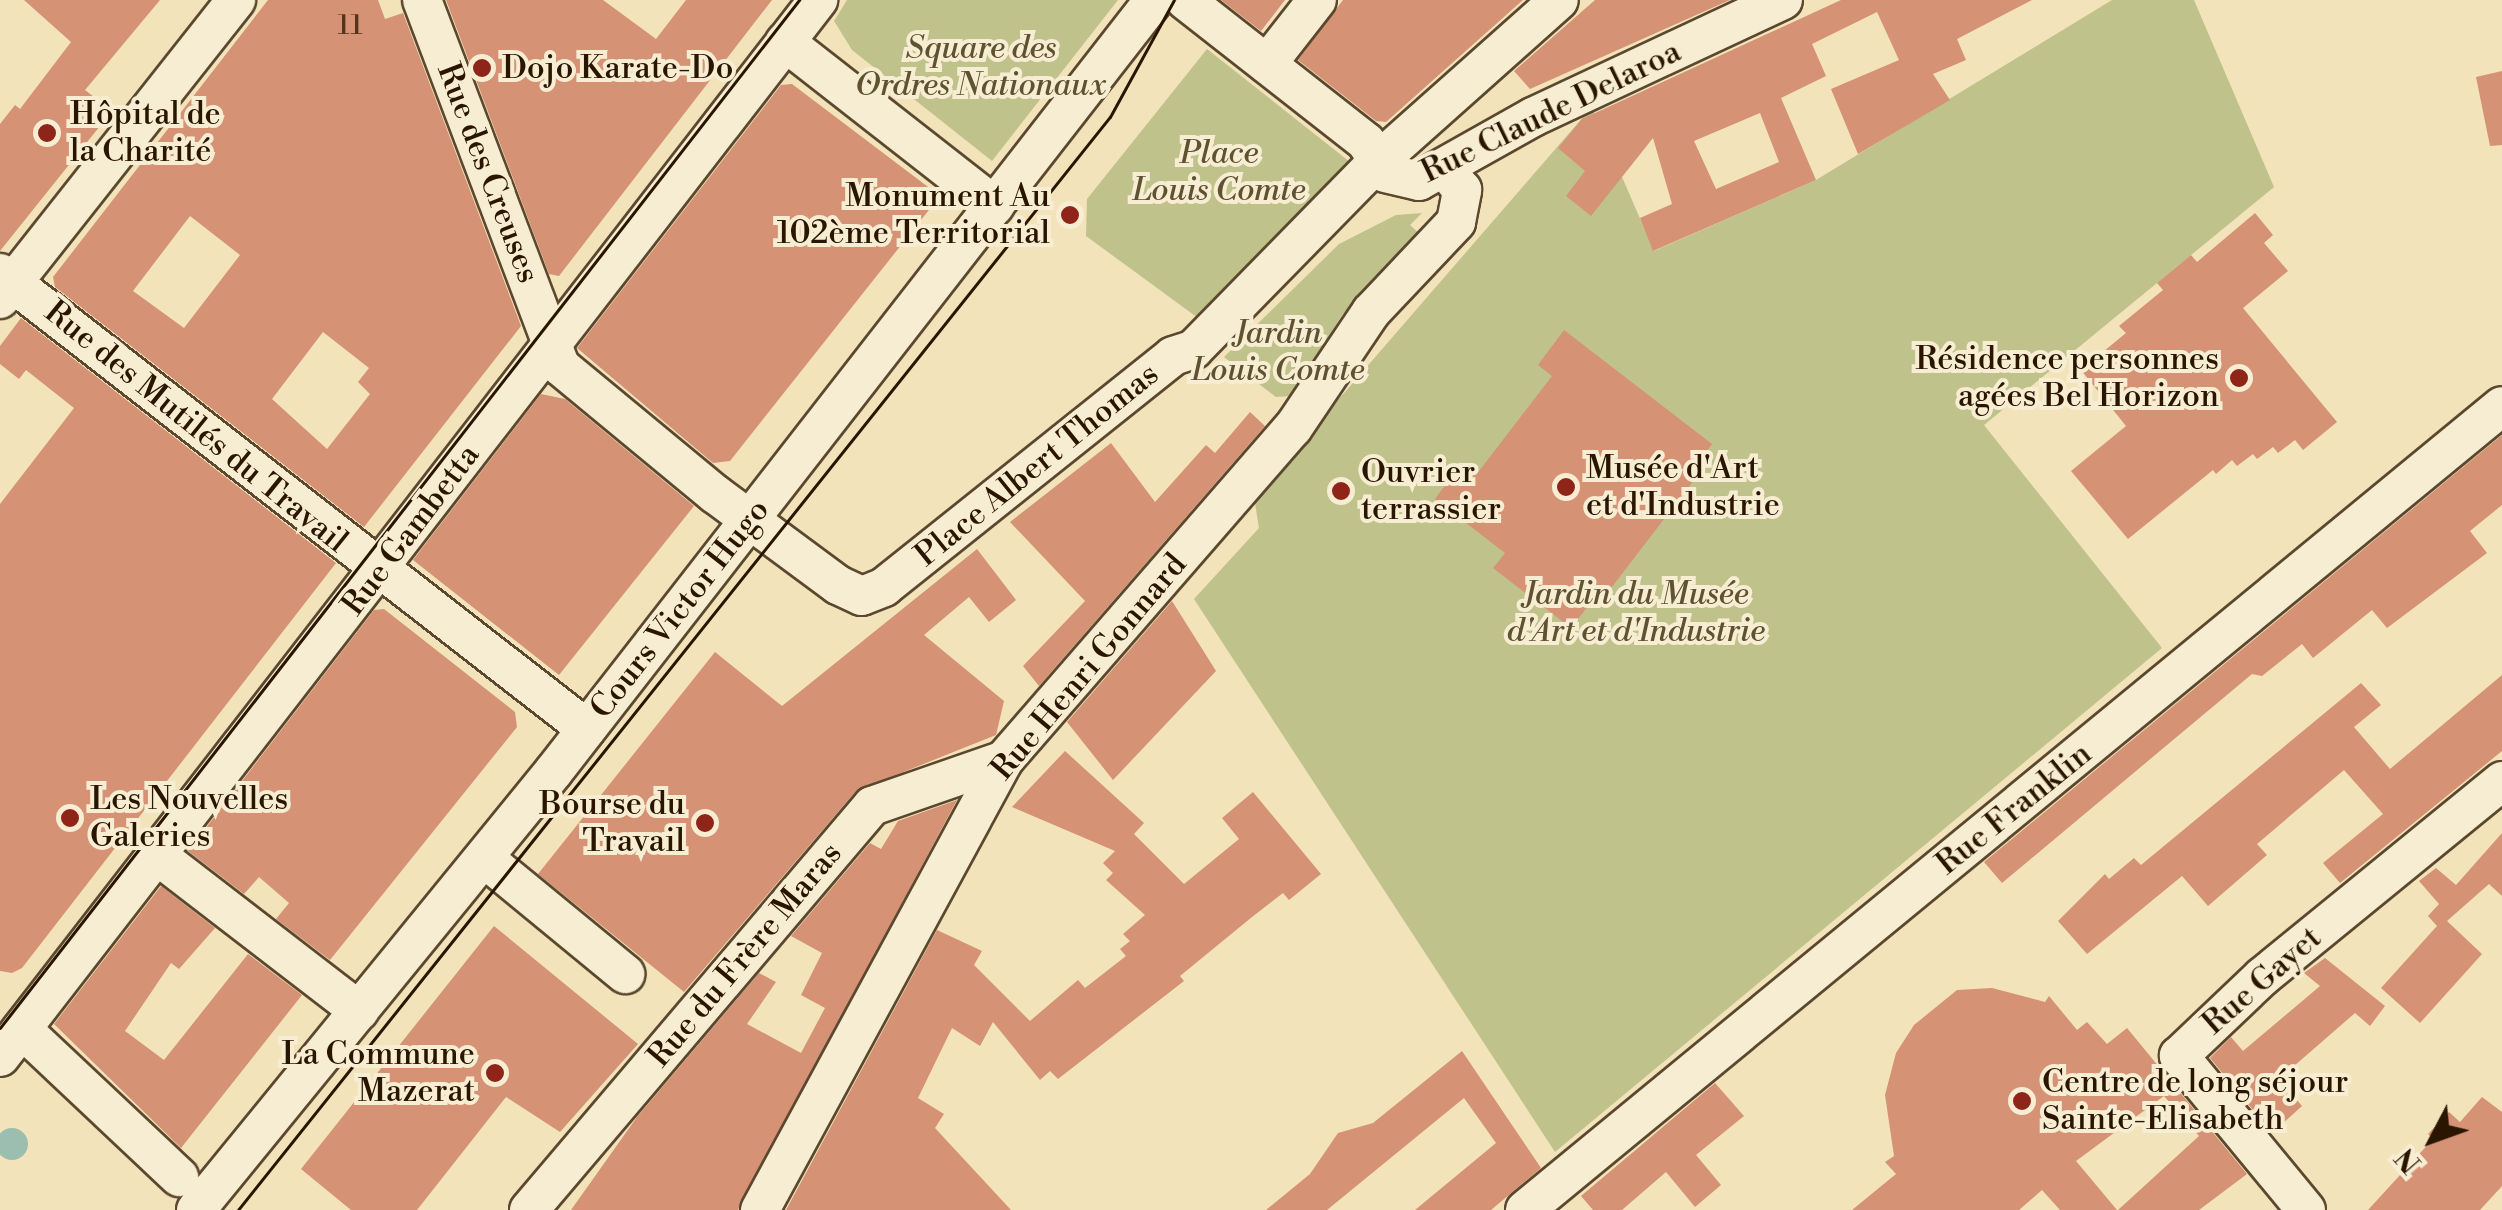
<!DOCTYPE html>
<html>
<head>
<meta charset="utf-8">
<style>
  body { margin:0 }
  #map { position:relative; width:2502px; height:1210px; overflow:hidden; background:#f2e3ba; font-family:"Libre Bodoni",serif }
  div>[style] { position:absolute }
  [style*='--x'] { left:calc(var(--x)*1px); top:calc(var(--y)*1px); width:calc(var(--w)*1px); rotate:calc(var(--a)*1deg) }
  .green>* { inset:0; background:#c0c28b }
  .water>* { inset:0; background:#9bbeb0 }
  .round { border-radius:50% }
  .building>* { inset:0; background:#d59275 }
  .roads { filter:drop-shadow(2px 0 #5b482e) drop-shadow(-2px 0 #5b482e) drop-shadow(0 2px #5b482e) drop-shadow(0 -2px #5b482e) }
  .minor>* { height:38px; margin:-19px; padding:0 19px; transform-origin:19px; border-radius:19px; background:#f7edd2 }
  .tram>* { height:2.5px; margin:-1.25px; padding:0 1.25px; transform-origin:1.25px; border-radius:1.25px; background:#291500 }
  .dots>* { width:28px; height:28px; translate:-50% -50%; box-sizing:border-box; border:5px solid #f7edd2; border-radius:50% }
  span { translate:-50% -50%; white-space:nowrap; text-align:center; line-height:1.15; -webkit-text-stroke:8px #f7edd2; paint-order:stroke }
  .number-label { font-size:28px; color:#54341d }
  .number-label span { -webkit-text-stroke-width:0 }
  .park-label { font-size:32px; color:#5e5231; font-style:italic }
  .poi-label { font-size:32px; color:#291500 }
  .left { translate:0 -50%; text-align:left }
  .right { translate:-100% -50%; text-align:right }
  .street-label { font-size:32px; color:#291500 }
  .north { position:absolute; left:2382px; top:1090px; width:100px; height:100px; -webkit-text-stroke:8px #f7edd2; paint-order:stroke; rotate:229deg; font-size:28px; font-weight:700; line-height:40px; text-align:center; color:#291500 }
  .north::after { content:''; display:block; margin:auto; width:35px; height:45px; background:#291500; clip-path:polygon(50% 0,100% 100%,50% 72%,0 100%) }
</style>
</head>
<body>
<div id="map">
  <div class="green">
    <i style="clip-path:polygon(847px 0,1118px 0,992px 161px,852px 50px,834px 21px)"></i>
    <i style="clip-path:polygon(2112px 0,2194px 0,2274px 187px,1984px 425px,2162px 648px,1555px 1152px,1194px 599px,1259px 528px,1254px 497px,1584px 116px,1594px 112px,1654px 251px,1816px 180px)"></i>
    <i style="clip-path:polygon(1207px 49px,1350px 162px,1198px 318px,1086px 236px,1087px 199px)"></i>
    <i style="clip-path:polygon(1422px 213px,1410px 225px,1422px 236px,1342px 315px,1292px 396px,1276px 397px,1224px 357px,1339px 244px,1396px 215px)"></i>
  </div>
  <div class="water">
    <i class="round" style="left:-4px;top:1128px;width:32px;height:32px"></i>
  </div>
  <div class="building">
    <i style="clip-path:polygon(24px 0,160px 0,85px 90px,112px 111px,0 251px,0 124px,15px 105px,20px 109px,71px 42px)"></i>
    <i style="clip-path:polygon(evenodd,268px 0,378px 0,385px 19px,403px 13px,521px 326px,364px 527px,55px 287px,53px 277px,268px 0,190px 216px,240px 255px,184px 328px,133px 291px,190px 216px,268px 0,323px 332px,369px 368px,358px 382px,370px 394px,327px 449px,272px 399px,323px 332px)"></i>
    <i style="clip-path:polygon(446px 0,603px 0,656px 39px,686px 0,772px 0,559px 276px,549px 274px)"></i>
    <i style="clip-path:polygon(1221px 0,1285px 0,1261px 31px)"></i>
    <i style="clip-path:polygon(1343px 0,1523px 0,1386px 122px,1376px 121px,1298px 60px)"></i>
    <i style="clip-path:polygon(1595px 0,1730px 0,1530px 89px,1514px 71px)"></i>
    <i style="clip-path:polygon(evenodd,1841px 0,2032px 0,1957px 39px,1966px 60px,1933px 74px,1950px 100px,1858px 154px,1831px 89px,1899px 60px,1877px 12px,1812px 44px,1826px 76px,1781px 98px,1816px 180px,1653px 251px,1640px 218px,1672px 204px,1653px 138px,1591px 216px,1566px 196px,1585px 171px,1558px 148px,1582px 119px,1841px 0,1760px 113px,1779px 162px,1716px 189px,1694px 141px,1760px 113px)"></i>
    <i style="clip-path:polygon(2502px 71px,2502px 145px,2490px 146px,2476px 77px)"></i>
    <i style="clip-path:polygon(792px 84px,940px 196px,730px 461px,713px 463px,577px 348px,781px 85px)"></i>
    <i style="clip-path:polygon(2255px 213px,2273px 235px,2264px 243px,2288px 271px,2243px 308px,2337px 422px,2303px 450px,2295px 440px,2278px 453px,2273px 447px,2257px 459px,2253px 454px,2237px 466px,2232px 460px,2216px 474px,2213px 470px,2128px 539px,2071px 471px,2126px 426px,2081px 370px,2126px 333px,2119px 326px,2163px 290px,2157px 283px,2191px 255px,2197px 262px)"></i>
    <i style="clip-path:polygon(21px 318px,336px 563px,22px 968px,12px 973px,0 971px,0 504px,74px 408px,26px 370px,19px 379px,0 364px,0 346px)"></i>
    <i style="clip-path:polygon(1564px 330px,1712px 444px,1695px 467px,1701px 471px,1608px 592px,1602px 588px,1571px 628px,1493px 568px,1505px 553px,1435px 499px,1461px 464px,1476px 475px,1552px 376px,1538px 365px)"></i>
    <i style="clip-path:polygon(541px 394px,565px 399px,694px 506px,559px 675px,413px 560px)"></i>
    <i style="clip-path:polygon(1250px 412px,1265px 426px,1039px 686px,1023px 666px,1085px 601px,1010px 522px,1111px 443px,1155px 502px,1206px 445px,1215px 453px)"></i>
    <i style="clip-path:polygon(2502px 435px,2502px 505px,2470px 531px,2487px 553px,2387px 628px,2372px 610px,2313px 658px,2302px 644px,2262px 676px,2252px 674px,2002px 883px,1984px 862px)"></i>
    <i style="clip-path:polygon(977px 549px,1016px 600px,989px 622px,969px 597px,924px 635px,1004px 701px,996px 735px,856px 791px,684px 992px,538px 874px,715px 652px,782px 706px)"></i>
    <i style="clip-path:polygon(1172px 601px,1216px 671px,1113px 780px,1067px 722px)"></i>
    <i style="clip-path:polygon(384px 609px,515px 712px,517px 727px,330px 960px,276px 919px,289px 903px,259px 877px,244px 894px,188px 851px,374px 610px)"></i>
    <i style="clip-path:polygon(2502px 675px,2502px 751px,2340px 883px,2323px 863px,2383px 814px,2344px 770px,2257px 844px,2267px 855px,2208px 906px,2182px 876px,2087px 954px,2058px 921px,2105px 874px,2109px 879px,2134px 858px,2141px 865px,2361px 683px,2381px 705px,2354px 727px,2390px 769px)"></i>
    <i style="clip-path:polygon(1065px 751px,1144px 823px,1134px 834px,1184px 884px,1239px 839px,1222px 818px,1253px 792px,1321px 874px,1289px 900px,1283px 893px,1252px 917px,1180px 976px,1184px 981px,1058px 1079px,1050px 1071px,1040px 1080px,993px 1022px,980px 1046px,952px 1028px,918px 1098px,944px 1114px,935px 1128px,1011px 1210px,786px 1210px,937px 930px,982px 951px,974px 965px,1030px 1021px,1078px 980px,1085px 988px,1126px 956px,1120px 949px,1130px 941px,1123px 934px,1145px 915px,1106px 880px,1113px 873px,1103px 863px,1115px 851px,1012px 807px)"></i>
    <i style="clip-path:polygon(957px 800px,738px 1210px,571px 1210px,637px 1117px,759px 973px,776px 982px,747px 1024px,801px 1053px,825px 1008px,801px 995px,822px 953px,791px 936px,870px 843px,881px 849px,898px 821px)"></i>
    <i style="clip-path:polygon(2502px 833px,2502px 896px,2489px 884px,2447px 921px,2482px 954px,2420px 1023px,2381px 988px,2437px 926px,2428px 916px,2439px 904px,2419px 881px,2436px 868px,2456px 885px)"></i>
    <i style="clip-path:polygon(161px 886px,215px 928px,179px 969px,171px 963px,125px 1031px,164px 1060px,248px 954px,302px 995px,181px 1148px,54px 1024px)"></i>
    <i style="clip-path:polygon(494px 926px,638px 1044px,560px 1132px,506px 1097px,417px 1210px,351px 1210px,301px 1169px)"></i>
    <i style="clip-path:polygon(2325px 958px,2385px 1006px,2370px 1026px,2355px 1013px,2279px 1079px,2302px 1106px,2272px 1133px,2210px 1058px,2231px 1037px,2243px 1051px,2320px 986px,2304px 973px)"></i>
    <i style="clip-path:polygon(1992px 988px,2045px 1002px,2049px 996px,2077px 1030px,2087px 1022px,2107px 1044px,2127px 1028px,2247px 1174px,2199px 1210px,2118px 1210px,2199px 1136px,2164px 1096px,2076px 1161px,2117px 1210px,2060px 1210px,2042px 1190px,2019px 1210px,1852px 1210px,1896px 1174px,1885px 1162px,1894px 1156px,1885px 1095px,1896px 1053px,1914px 1025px,1957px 990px)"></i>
    <i style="clip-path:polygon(1462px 1051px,1541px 1168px,1491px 1210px,1415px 1210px,1496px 1143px,1464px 1098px,1327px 1210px,1266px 1210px,1310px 1174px,1338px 1133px,1373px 1123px)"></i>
    <i style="clip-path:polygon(1715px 1083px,1744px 1116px,1696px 1155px,1721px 1185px,1695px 1207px,1666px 1172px,1622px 1210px,1593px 1210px,1581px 1196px)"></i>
    <i style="clip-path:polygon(2482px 1097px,2502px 1112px,2502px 1186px,2480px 1210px,2368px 1210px,2433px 1139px,2428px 1134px,2449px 1112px,2460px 1122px)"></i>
  </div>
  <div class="roads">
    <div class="minor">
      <i style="--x:422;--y:0;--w:391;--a:69.3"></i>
      <i style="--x:560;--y:366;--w:201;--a:39.6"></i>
      <i style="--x:715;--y:494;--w:153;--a:36.5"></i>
      <i style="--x:838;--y:585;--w:26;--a:25"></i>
      <i style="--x:862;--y:596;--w:24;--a:-22"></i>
      <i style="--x:884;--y:587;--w:370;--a:-38.6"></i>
      <i style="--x:1173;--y:356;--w:22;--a:-18"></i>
      <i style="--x:1194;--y:349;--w:259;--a:-45.6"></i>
      <i style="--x:1375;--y:164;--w:246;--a:-41.7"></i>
      <i style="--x:1185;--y:0;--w:230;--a:38.1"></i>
      <i style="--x:1366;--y:142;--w:36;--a:58"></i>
      <i style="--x:1385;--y:173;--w:35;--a:13"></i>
      <i style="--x:1419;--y:181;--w:131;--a:-29.3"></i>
      <i style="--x:1533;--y:117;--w:276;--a:-25.1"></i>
      <i style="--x:785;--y:42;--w:266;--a:38"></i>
      <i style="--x:1267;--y:64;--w:81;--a:-52"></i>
      <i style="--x:0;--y:273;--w:743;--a:37.84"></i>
      <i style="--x:0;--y:299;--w:381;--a:-51.7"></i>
      <i style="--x:158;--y:856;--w:254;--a:37.6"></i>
      <i style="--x:484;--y:858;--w:183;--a:39.4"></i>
      <i style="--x:22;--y:1029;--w:216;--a:43.3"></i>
      <i style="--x:0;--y:1057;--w:1337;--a:-52.26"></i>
      <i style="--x:196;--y:1210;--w:566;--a:-50.8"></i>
      <i style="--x:554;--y:771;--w:977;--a:-52.11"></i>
      <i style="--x:529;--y:1210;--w:530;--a:-49.67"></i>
      <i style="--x:872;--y:806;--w:140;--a:-19.2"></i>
      <i style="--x:760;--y:1210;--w:512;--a:-61.53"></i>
      <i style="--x:1004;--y:760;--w:440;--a:-49"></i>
      <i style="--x:1293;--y:428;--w:140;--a:-56.1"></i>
      <i style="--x:1371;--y:312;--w:124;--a:-46.6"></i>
      <i style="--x:1456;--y:222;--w:33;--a:-79"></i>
      <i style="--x:1462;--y:190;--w:26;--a:-129"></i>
      <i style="--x:1525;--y:1210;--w:1265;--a:-39.45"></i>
      <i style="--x:2306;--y:1210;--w:200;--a:-129.5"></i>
      <i style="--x:2179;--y:1056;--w:115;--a:-43.6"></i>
      <i style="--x:2262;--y:977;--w:310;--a:-39.2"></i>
    </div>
  </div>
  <div class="tram">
    <i style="--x:0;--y:1028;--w:1302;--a:-52.14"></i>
    <i style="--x:238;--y:1210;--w:1398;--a:-51.42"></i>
    <i style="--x:1110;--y:117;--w:133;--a:-61.3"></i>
  </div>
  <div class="dots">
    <i style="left:482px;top:68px;background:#8f2418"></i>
    <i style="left:47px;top:133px;background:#8f2418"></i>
    <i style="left:1070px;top:215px;background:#8f2418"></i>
    <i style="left:2239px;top:378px;background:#8f2418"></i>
    <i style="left:1566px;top:487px;background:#8f2418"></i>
    <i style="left:1341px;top:491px;background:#8f2418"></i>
    <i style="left:70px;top:818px;background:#8f2418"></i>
    <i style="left:705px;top:823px;background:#8f2418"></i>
    <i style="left:495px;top:1073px;background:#8f2418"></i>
    <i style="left:2022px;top:1101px;background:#8f2418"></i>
  </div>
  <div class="number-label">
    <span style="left:350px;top:26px">11</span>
  </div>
  <div class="park-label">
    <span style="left:981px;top:67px">Square des<br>Ordres Nationaux</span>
    <span style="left:1219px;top:172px">Place<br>Louis Comte</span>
    <span style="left:1278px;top:352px">Jardin<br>Louis Comte</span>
    <span style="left:1636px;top:613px">Jardin du Musée<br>d'Art et d'Industrie</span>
  </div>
  <div class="poi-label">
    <span class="left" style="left:502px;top:68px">Dojo Karate-Do</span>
    <span class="left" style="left:70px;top:133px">Hôpital de<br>la Charité</span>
    <span class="right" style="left:1050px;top:215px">Monument Au<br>102ème Territorial</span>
    <span class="right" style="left:2219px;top:378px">Résidence personnes<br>agées Bel Horizon</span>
    <span class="left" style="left:1586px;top:487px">Musée d'Art<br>et d'Industrie</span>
    <span class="left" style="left:1361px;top:491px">Ouvrier<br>terrassier</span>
    <span class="left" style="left:90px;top:818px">Les Nouvelles<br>Galeries</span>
    <span class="right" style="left:685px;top:823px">Bourse du<br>Travail</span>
    <span class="right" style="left:475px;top:1073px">La Commune<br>Mazerat</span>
    <span class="left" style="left:2042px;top:1101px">Centre de long séjour<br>Sainte-Elisabeth</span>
  </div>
  <div class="street-label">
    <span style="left:1551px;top:112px;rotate:-26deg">Rue Claude Delaroa</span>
    <span style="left:488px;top:173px;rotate:69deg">Rue des Creuses</span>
    <span style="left:196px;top:427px;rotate:39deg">Rue des Mutilés du Travail</span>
    <span style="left:1037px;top:465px;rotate:-39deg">Place Albert Thomas</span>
    <span style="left:411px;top:530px;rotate:-53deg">Rue Gambetta</span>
    <span style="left:680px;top:609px;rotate:-52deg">Cours Victor Hugo</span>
    <span style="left:1089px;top:667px;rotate:-50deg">Rue Henri Gonnard</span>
    <span style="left:2014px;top:809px;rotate:-39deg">Rue Franklin</span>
    <span style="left:745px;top:955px;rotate:-50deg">Rue du Frère Maras</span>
    <span style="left:2262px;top:981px;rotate:-41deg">Rue Gayet</span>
  </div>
  <div class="north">N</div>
</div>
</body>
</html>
